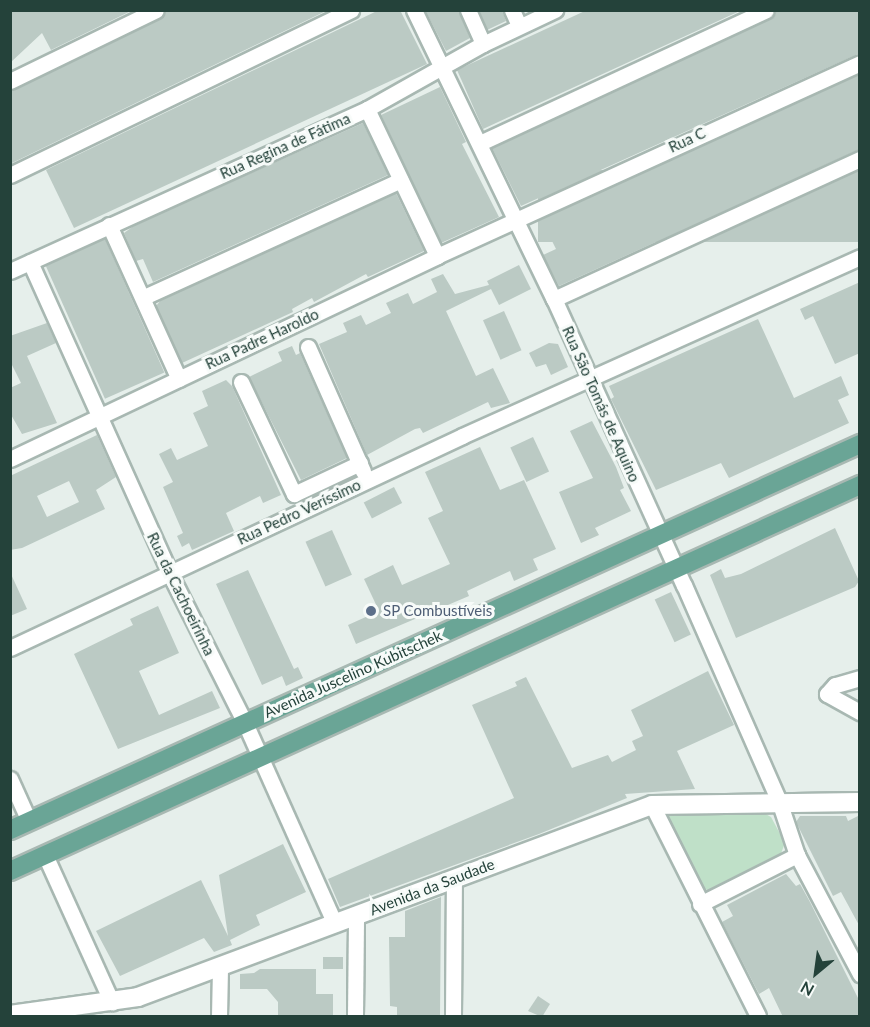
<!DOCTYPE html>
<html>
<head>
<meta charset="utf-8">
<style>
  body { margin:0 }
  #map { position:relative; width:870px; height:1027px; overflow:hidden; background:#e6efeb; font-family:Lato,sans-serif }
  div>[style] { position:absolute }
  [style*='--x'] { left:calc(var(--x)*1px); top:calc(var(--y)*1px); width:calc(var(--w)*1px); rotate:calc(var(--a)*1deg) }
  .green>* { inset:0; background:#bfe0c8 }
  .building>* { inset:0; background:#bbcac4; transform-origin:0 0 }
  .roads { filter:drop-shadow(2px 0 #a8b8b2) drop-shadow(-2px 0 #a8b8b2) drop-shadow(0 2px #a8b8b2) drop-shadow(0 -2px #a8b8b2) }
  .minor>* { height:15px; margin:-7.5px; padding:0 7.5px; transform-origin:7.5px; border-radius:7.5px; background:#fff }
  .tertiary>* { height:18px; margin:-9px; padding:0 9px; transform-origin:9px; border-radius:9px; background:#fff }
  .primary>* { height:18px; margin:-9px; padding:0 9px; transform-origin:9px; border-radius:9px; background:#6aa596 }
  .dots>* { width:16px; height:16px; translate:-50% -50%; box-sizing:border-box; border:3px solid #f7fbf9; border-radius:50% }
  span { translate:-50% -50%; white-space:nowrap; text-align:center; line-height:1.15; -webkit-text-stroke:6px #f7fbf9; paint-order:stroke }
  .street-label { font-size:15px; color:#24423a }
  .service-label { font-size:15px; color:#4e5e75 }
  .left { translate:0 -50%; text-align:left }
  .frame { position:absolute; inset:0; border:12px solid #24423a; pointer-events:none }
  .north { position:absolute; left:786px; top:943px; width:60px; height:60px; -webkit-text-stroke:4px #f7fbf9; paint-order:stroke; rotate:209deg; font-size:16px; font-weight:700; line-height:24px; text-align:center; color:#24423a }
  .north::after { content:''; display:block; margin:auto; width:21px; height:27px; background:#24423a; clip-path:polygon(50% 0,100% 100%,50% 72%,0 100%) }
</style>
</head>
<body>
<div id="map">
  <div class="green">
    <i style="clip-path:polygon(670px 810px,760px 811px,771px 817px,785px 843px,780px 856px,710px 891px,702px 888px,666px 817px)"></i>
  </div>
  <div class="building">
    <i style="clip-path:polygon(10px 10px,133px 10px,51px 50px,42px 33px,10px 63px)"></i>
    <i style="clip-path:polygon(166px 10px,328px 10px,10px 164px,10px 91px,160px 19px)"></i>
    <i style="clip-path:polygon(379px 10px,400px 10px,427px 64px,74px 228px,46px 170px)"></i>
    <i style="clip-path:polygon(425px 10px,458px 10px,470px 38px,446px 51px)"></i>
    <i style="clip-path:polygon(479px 10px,502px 10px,506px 21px,487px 30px)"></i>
    <i style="clip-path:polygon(587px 10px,742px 10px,483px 129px,457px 70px)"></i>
    <i style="clip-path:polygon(776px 10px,860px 10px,860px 53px,521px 206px,492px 148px,770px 19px)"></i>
    <i style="clip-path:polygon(860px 74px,860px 149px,559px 286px,543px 255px,556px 249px,541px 219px)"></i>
    <i style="clip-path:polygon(440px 87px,466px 142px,462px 144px,499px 217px,441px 243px,381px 115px)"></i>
    <i style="clip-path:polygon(363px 123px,388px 175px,153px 282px,143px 259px,136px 261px,124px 233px,135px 225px)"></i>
    <i style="left:860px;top:170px;width:72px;height:322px;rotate:90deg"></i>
    <i style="clip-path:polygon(396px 193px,424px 251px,368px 277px,366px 274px,314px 302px,312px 298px,292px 309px,293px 312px,182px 363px,156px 306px,161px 300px)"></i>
    <i style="left:105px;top:239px;width:146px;height:65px;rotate:66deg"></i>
    <i style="clip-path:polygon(519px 265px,531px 289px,499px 305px,491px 289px,446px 311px,476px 376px,493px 368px,510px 403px,491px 408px,488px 402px,423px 433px,420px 428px,415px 429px,367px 455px,319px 344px,347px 332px,343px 323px,361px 315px,366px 325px,391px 313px,386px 303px,408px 293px,413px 304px,437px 292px,431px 279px,443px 274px,455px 294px,489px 285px,487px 281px)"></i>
    <i style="clip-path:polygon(860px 282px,860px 353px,835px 364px,813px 316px,805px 320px,800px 309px)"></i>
    <i style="left:504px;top:311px;width:43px;height:23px;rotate:66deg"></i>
    <i style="clip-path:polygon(758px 319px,794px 398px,841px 376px,849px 395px,838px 400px,849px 423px,729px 478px,721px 463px,656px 490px,611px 399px,614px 397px,609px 386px)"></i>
    <i style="clip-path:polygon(47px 323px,56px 343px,27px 356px,57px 423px,22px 434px,10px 413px,10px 388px,21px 383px,10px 361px,10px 336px)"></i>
    <i style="clip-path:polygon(549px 343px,558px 344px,568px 367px,551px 375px,546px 364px,536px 367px,529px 353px)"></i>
    <i style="clip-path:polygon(292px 346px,296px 355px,300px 353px,347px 458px,301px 480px,249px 377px,282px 361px,278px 352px)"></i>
    <i style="clip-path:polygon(226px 380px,232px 386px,281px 495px,263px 503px,260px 496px,226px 513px,234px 531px,192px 550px,189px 543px,182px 547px,177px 536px,183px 533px,163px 487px,173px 482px,159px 454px,171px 448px,177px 460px,208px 446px,193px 413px,208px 406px,202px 391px)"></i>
    <i style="clip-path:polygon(592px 421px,616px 467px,624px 488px,620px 490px,631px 511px,595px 528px,599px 535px,581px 543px,559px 492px,593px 478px,570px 431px)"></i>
    <i style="clip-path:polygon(evenodd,97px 435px,116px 477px,96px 490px,105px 509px,22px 548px,10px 550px,10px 476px,97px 435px,69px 481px,79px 502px,47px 517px,37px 496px,69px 481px)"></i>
    <i style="left:533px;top:437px;width:38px;height:25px;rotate:65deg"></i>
    <i style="clip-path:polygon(480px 447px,500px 490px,524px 480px,556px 549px,533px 559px,538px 570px,514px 581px,510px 571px,467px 591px,469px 596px,356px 644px,348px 625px,379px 611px,364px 579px,393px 565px,402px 585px,450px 564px,428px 518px,443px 511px,425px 472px)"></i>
    <i style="left:394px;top:487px;width:18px;height:34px;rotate:63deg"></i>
    <i style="clip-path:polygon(835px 528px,859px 581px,855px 587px,736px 638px,710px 575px,721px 569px,725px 578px,741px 574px)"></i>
    <i style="left:332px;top:530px;width:49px;height:29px;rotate:66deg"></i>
    <i style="clip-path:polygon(248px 570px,294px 669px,298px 667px,303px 678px,286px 686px,282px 676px,262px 685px,216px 584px)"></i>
    <i style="clip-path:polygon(10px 572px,27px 609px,10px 616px)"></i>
    <i style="left:671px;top:592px;width:47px;height:18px;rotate:65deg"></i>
    <i style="clip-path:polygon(158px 606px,179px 653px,139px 671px,159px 715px,212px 691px,220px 708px,118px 749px,74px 654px,133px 625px,130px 619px)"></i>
    <i style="clip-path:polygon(708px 671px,734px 725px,677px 751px,695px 789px,625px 794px,627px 798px,539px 834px,340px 907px,328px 879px,514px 798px,472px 705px,517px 686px,515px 682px,526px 677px,572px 768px,608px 755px,612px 762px,636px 750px,632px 741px,643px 736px,631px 710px)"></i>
    <i style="clip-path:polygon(860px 815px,860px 927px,841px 892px,833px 896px,796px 822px,800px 816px,846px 816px,848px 821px)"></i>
    <i style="clip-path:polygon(283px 844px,306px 892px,256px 915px,260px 925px,230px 940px,232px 945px,214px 952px,204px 938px,120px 976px,96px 931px,201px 880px,228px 936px,219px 875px)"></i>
    <i style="clip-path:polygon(786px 874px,796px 886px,800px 884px,810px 902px,860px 1002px,860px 1017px,783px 1017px,769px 988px,759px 994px,722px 922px,733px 916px,727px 905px)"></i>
    <i style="clip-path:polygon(441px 897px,440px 1017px,397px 1017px,397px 1007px,390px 1006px,389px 937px,405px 937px,405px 911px)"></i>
    <i style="left:323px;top:957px;width:20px;height:12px"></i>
    <i style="clip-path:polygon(260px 969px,316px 969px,316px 994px,333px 994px,333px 1017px,278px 1017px,278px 1002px,267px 989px,240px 989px,240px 974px,254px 973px)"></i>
    <i style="clip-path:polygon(538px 996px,550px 1004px,542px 1017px,528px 1011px)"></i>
  </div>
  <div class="roads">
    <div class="minor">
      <i style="--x:414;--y:10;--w:321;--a:64.2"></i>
      <i style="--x:554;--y:299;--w:314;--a:65.6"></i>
      <i style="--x:684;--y:585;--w:236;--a:66.3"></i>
      <i style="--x:779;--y:801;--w:57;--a:71.6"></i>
      <i style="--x:797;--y:855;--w:135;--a:62.1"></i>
      <i style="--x:468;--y:10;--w:37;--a:66"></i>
      <i style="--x:512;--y:10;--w:17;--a:66"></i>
      <i style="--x:10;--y:81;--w:162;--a:-25.9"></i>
      <i style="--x:367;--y:109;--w:163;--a:64.5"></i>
      <i style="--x:480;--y:143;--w:315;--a:-24.9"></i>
      <i style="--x:10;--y:175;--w:379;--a:-25.8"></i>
      <i style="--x:109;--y:225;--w:169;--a:65.6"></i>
      <i style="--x:30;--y:262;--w:340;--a:65.8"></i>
      <i style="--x:169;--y:572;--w:169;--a:63.3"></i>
      <i style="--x:245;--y:723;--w:220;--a:65.9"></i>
      <i style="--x:10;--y:271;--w:392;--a:-24.4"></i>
      <i style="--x:367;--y:109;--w:133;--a:-29.3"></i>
      <i style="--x:483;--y:44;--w:80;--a:-25.3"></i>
      <i style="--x:144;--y:297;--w:282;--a:-24.5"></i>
      <i style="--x:554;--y:299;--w:337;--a:-24.6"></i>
      <i style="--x:308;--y:347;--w:136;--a:66.1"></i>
      <i style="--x:241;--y:382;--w:124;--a:64.7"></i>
      <i style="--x:294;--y:494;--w:73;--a:-25.2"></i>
      <i style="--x:10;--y:459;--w:473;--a:-25.4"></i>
      <i style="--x:437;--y:256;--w:465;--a:-24.5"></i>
      <i style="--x:10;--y:648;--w:499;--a:-25.1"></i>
      <i style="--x:462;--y:436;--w:436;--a:-24.2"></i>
      <i style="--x:860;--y:678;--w:26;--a:164"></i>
      <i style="--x:835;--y:685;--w:12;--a:132"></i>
      <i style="--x:827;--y:694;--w:38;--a:29"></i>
      <i style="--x:10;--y:779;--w:46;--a:65.7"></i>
      <i style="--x:652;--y:805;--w:236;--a:63.3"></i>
      <i style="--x:45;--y:855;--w:162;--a:65.6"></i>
      <i style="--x:700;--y:904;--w:109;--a:-26.8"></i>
      <i style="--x:219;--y:1016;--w:49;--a:-88.8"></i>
      <i style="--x:355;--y:1016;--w:100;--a:-89.4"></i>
      <i style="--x:453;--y:1016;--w:138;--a:-89.6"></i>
    </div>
    <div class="tertiary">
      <i style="--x:10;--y:1015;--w:129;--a:-8"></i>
      <i style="--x:138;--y:997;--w:549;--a:-20.48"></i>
      <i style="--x:652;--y:805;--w:208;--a:-0.8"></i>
    </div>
    <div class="primary">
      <i style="--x:10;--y:830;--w:934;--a:-24.42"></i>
      <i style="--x:10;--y:871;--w:934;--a:-24.42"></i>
    </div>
  </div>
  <div class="dots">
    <i style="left:371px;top:611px;background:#5c6f8a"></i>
  </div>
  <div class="street-label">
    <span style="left:687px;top:140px;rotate:-25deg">Rua C</span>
    <span style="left:285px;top:146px;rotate:-24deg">Rua Regina de Fátima</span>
    <span style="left:262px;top:339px;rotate:-25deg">Rua Padre Haroldo</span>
    <span style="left:601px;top:404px;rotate:66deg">Rua São Tomás de Aquino</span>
    <span style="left:299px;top:512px;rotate:-25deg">Rua Pedro Veríssimo</span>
    <span style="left:181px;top:594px;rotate:64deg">Rua da Cachoeirinha</span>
    <span style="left:353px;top:674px;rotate:-24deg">Avenida Juscelino Kubitschek</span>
    <span style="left:432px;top:887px;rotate:-21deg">Avenida da Saudade</span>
  </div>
  <div class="service-label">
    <span class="left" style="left:383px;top:611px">SP Combustíveis</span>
  </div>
  <div class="frame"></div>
  <div class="north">N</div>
</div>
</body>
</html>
